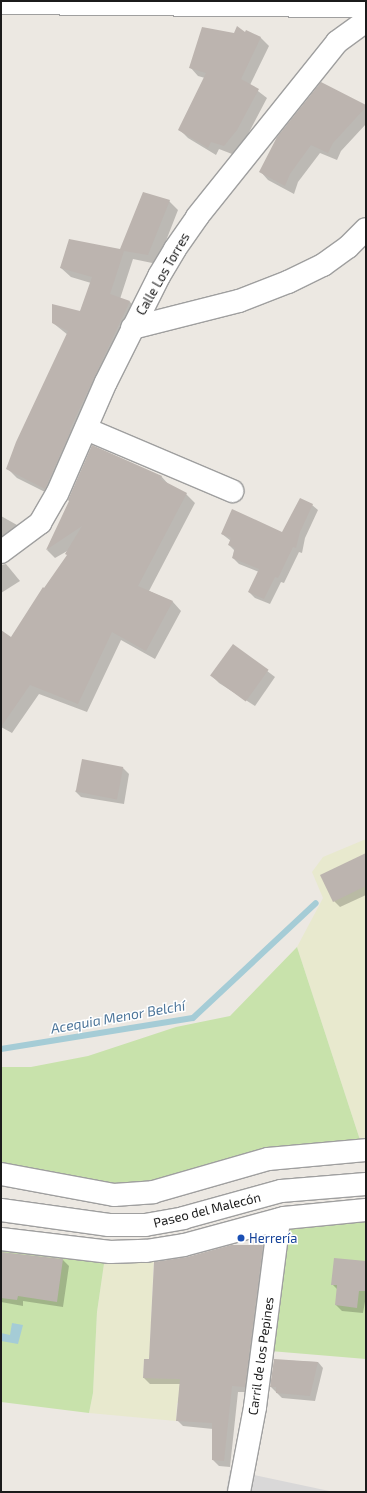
<!DOCTYPE html>
<html>
<head>
<meta charset="utf-8">
<style>
  body { margin:0 }
  #map { position:relative; width:367px; height:1493px; overflow:hidden; background:#ece8e2; font-family:"Exo 2",sans-serif }
  div>[style] { position:absolute }
  [style*='--x'] { left:calc(var(--x)*1px); top:calc(var(--y)*1px); width:calc(var(--w)*1px); rotate:calc(var(--a)*1deg) }
  .residential>* { inset:0; background:#d9d8d8 }
  .farmland>* { inset:0; background:#e8e9ce }
  .grass>* { inset:0; background:#c8e2ab }
  .water>* { inset:0; background:#a5ccd6 }
  .shadow>* { inset:0; background:#0003 }
  .stream>* { height:6px; margin:-3px; padding:0 3px; transform-origin:3px; border-radius:3px; background:#a5ccd6 }
  .building>* { inset:0; background:#bcb4af; transform-origin:0 0 }
  .roads { filter:drop-shadow(1px 0 #9f9f9f) drop-shadow(-1px 0 #9f9f9f) drop-shadow(0 1px #9f9f9f) drop-shadow(0 -1px #9f9f9f) }
  .minor>* { height:22px; margin:-11px; padding:0 11px; transform-origin:11px; border-radius:11px; background:#fff }
  .dots>* { width:11px; height:11px; translate:-50% -50%; box-sizing:border-box; border:2px solid #fff; border-radius:50% }
  span { translate:-50% -50%; white-space:nowrap; text-align:center; line-height:1.15; -webkit-text-stroke:3px #fff; paint-order:stroke }
  .street-label { font-size:13px; color:#1b1b1b }
  .transit-label { font-size:13px; color:#164399 }
  .left { translate:0 -50%; text-align:left }
  .water-label { font-size:14px; color:#4e769a; font-style:italic }
  .frame { position:absolute; inset:0; border:2px solid #1b1b1b; pointer-events:none }
</style>
</head>
<body>
<div id="map">
  <div class="residential">
    <i style="clip-path:polygon(230px 1470px,334px 1492px,226px 1492px)"></i>
  </div>
  <div class="farmland">
    <i style="clip-path:polygon(366px 839px,366px 1142px,361px 1143px,297px 947px,323px 898px,312px 872px,323px 857px)"></i>
    <i style="clip-path:polygon(154px 1255px,150px 1344px,174px 1358px,144px 1359px,143px 1378px,222px 1379px,195px 1404px,177px 1403px,176px 1421px,89px 1413px,93px 1393px,97px 1312px,105px 1257px)"></i>
  </div>
  <div class="grass">
    <i style="clip-path:polygon(297px 947px,361px 1143px,153px 1184px,112px 1186px,1px 1163px,1px 1067px,31px 1067px,88px 1056px,176px 1027px,230px 1016px)"></i>
    <i style="clip-path:polygon(366px 1213px,366px 1359px,270px 1351px,288px 1227px)"></i>
    <i style="clip-path:polygon(1px 1244px,105px 1257px,97px 1312px,93px 1393px,89px 1413px,1px 1402px)"></i>
  </div>
  <div class="water">
    <i style="clip-path:polygon(12px 1323px,23px 1325px,18px 1344px,1px 1341px,1px 1333px,10px 1335px)"></i>
  </div>
  <div class="shadow">
    <i style="clip-path:polygon(246px 32px,261px 38px,269px 46px,250px 85px,267px 98px,246px 138px,232px 154px,219px 149px,216px 155px,188px 138px,180px 130px,205px 78px,198px 76px,190px 67px,234px 34px,246px 33px)"></i>
    <i style="clip-path:polygon(366px 106px,366px 124px,341px 151px,337px 160px,320px 153px,298px 182px,294px 194px,268px 180px,260px 171px)"></i>
    <i style="clip-path:polygon(169px 201px,178px 210px,157px 264px,133px 259px,120px 299px,130px 302px,139px 311px,55px 497px,17px 478px,7px 468px,68px 335px,53px 323px,80px 312px,91px 283px,71px 277px,61px 268px,121px 250px)"></i>
    <i style="clip-path:polygon(161px 476px,170px 486px,186px 494px,195px 503px,149px 591px,173px 602px,181px 611px,155px 659px,121px 640px,87px 712px,39px 694px,12px 733px,1px 727px,1px 631px,11px 639px,68px 555px,69px 550px,55px 558px,47px 550px,70px 502px)"></i>
    <i style="clip-path:polygon(312px 505px,318px 510px,305px 538px,302px 553px,299px 552px,284px 583px,281px 582px,270px 604px,255px 598px,249px 592px,259px 572px,239px 564px,233px 558px,234px 550px,229px 545px,231px 541px,222px 534px,283px 533px)"></i>
    <i style="clip-path:polygon(1px 516px,17px 525px,26px 533px,1px 549px)"></i>
    <i style="clip-path:polygon(6px 564px,20px 581px,1px 593px,1px 565px)"></i>
    <i style="clip-path:polygon(233px 645px,275px 677px,255px 706px,219px 683px,213px 677px)"></i>
    <i style="clip-path:polygon(123px 768px,129px 774px,124px 804px,81px 797px,75px 791px)"></i>
    <i style="clip-path:polygon(366px 854px,366px 895px,340px 907px,334px 901px)"></i>
    <i style="clip-path:polygon(263px 1246px,269px 1252px,251px 1392px,238px 1392px,230px 1467px,219px 1466px,213px 1460px,213px 1429px,183px 1426px,177px 1420px,180px 1384px,150px 1384px,144px 1378px,150px 1360px)"></i>
    <i style="clip-path:polygon(1px 1253px,63px 1260px,69px 1266px,63px 1307px,23px 1301px,23px 1306px,1px 1302px)"></i>
    <i style="clip-path:polygon(366px 1262px,366px 1296px,363px 1313px,342px 1311px,336px 1305px,338px 1290px,332px 1284px)"></i>
    <i style="clip-path:polygon(275px 1360px,318px 1362px,323px 1368px,315px 1401px,282px 1398px,271px 1387px)"></i>
  </div>
  <div class="stream">
    <i style="--x:1;--y:1049;--w:194;--a:-9.2"></i>
    <i style="--x:193;--y:1018;--w:168;--a:-43.1"></i>
  </div>
  <div class="building">
    <i style="clip-path:polygon(237px 26px,245px 32px,246px 30px,261px 37px,241px 79px,259px 89px,237px 130px,224px 146px,211px 142px,208px 148px,178px 130px,206px 73px,189px 68px,202px 27px,234px 33px)"></i>
    <i style="clip-path:polygon(321px 82px,366px 105px,366px 107px,333px 143px,328px 153px,311px 145px,290px 174px,285px 186px,259px 172px,277px 137px)"></i>
    <i style="clip-path:polygon(143px 192px,170px 200px,148px 255px,124px 251px,110px 294px,130px 301px,70px 429px,71px 430px,45px 489px,6px 469px,16px 442px,68px 331px,52px 323px,52px 304px,80px 311px,92px 277px,60px 268px,69px 239px,120px 249px)"></i>
    <i style="clip-path:polygon(92px 445px,162px 476px,160px 479px,187px 493px,138px 586px,173px 601px,146px 651px,112px 632px,78px 704px,30px 685px,1px 727px,1px 630px,11px 637px,43px 587px,44px 588px,67px 555px,65px 554px,82px 526px,46px 550px,69px 501px,68px 500px)"></i>
    <i style="clip-path:polygon(300px 498px,313px 504px,300px 532px,296px 548px,293px 547px,278px 578px,275px 577px,264px 599px,248px 592px,259px 569px,232px 558px,235px 548px,228px 545px,231px 538px,221px 534px,232px 509px,282px 532px)"></i>
    <i style="left:233px;top:644px;width:44px;height:39px;rotate:36deg"></i>
    <i style="left:82px;top:759px;width:42px;height:33px;rotate:11deg"></i>
    <i style="clip-path:polygon(366px 853px,366px 886px,333px 902px,320px 875px)"></i>
    <i style="clip-path:polygon(231px 1245px,263px 1245px,245px 1387px,232px 1386px,224px 1461px,212px 1460px,212px 1423px,176px 1421px,180px 1379px,143px 1378px,144px 1359px,149px 1359px,154px 1262px,187px 1257px)"></i>
    <i style="clip-path:polygon(1px 1252px,63px 1259px,57px 1302px,18px 1296px,17px 1300px,1px 1298px)"></i>
    <i style="clip-path:polygon(334px 1258px,366px 1261px,366px 1291px,359px 1291px,357px 1308px,335px 1305px,337px 1285px,331px 1285px)"></i>
    <i style="clip-path:polygon(274px 1359px,318px 1362px,310px 1396px,276px 1393px,276px 1387px,270px 1387px)"></i>
  </div>
  <div class="roads">
    <div class="minor">
      <i style="--x:1;--y:3;--w:365;--a:0.5"></i>
      <i style="--x:132;--y:328;--w:110;--a:-14.2"></i>
      <i style="--x:239;--y:301;--w:53;--a:-21.2"></i>
      <i style="--x:288;--y:282;--w:39;--a:-26"></i>
      <i style="--x:323;--y:265;--w:31;--a:-36"></i>
      <i style="--x:348;--y:247;--w:25;--a:-45"></i>
      <i style="--x:86;--y:429;--w:159;--a:23"></i>
      <i style="--x:1;--y:552;--w:49;--a:-36.6"></i>
      <i style="--x:40;--y:523;--w:34;--a:-60"></i>
      <i style="--x:57;--y:494;--w:122;--a:-66.4"></i>
      <i style="--x:106;--y:382;--w:119;--a:-63.4"></i>
      <i style="--x:159;--y:276;--w:31;--a:-59"></i>
      <i style="--x:175;--y:249;--w:39;--a:-55"></i>
      <i style="--x:197;--y:217;--w:224;--a:-51.3"></i>
      <i style="--x:337;--y:42;--w:36;--a:-36"></i>
      <i style="--x:1;--y:1174;--w:115;--a:10.5"></i>
      <i style="--x:114;--y:1195;--w:39;--a:-4"></i>
      <i style="--x:153;--y:1192;--w:120;--a:-16"></i>
      <i style="--x:268;--y:1159;--w:98;--a:-5.2"></i>
      <i style="--x:1;--y:1210;--w:109;--a:7.9"></i>
      <i style="--x:109;--y:1225;--w:36;--a:0"></i>
      <i style="--x:145;--y:1225;--w:39;--a:-10"></i>
      <i style="--x:183;--y:1218;--w:102;--a:-15.4"></i>
      <i style="--x:281;--y:1191;--w:85;--a:-4.7"></i>
      <i style="--x:1;--y:1239;--w:110;--a:6.8"></i>
      <i style="--x:110;--y:1252;--w:36;--a:-2"></i>
      <i style="--x:146;--y:1251;--w:38;--a:-9"></i>
      <i style="--x:184;--y:1245;--w:104;--a:-15.1"></i>
      <i style="--x:284;--y:1218;--w:82;--a:-5.6"></i>
      <i style="--x:239;--y:1492;--w:86;--a:-79.3"></i>
      <i style="--x:255;--y:1407;--w:189;--a:-82.7"></i>
    </div>
  </div>
  <div class="dots">
    <i style="left:241px;top:1238px;background:#1a4fb4"></i>
  </div>
  <div class="street-label">
    <span style="left:163px;top:274px;rotate:-60deg">Calle Los Torres</span>
    <span style="left:207px;top:1210px;rotate:-14deg">Paseo del Malecón</span>
    <span style="left:261px;top:1356px;rotate:-82deg">Carril de los Pepines</span>
  </div>
  <div class="transit-label">
    <span class="left" style="left:249px;top:1238px">Herrería</span>
  </div>
  <div class="water-label">
    <span style="left:118px;top:1017px;rotate:-10deg">Acequia Menor Belchí</span>
  </div>
  <div class="frame"></div>
</div>
</body>
</html>
